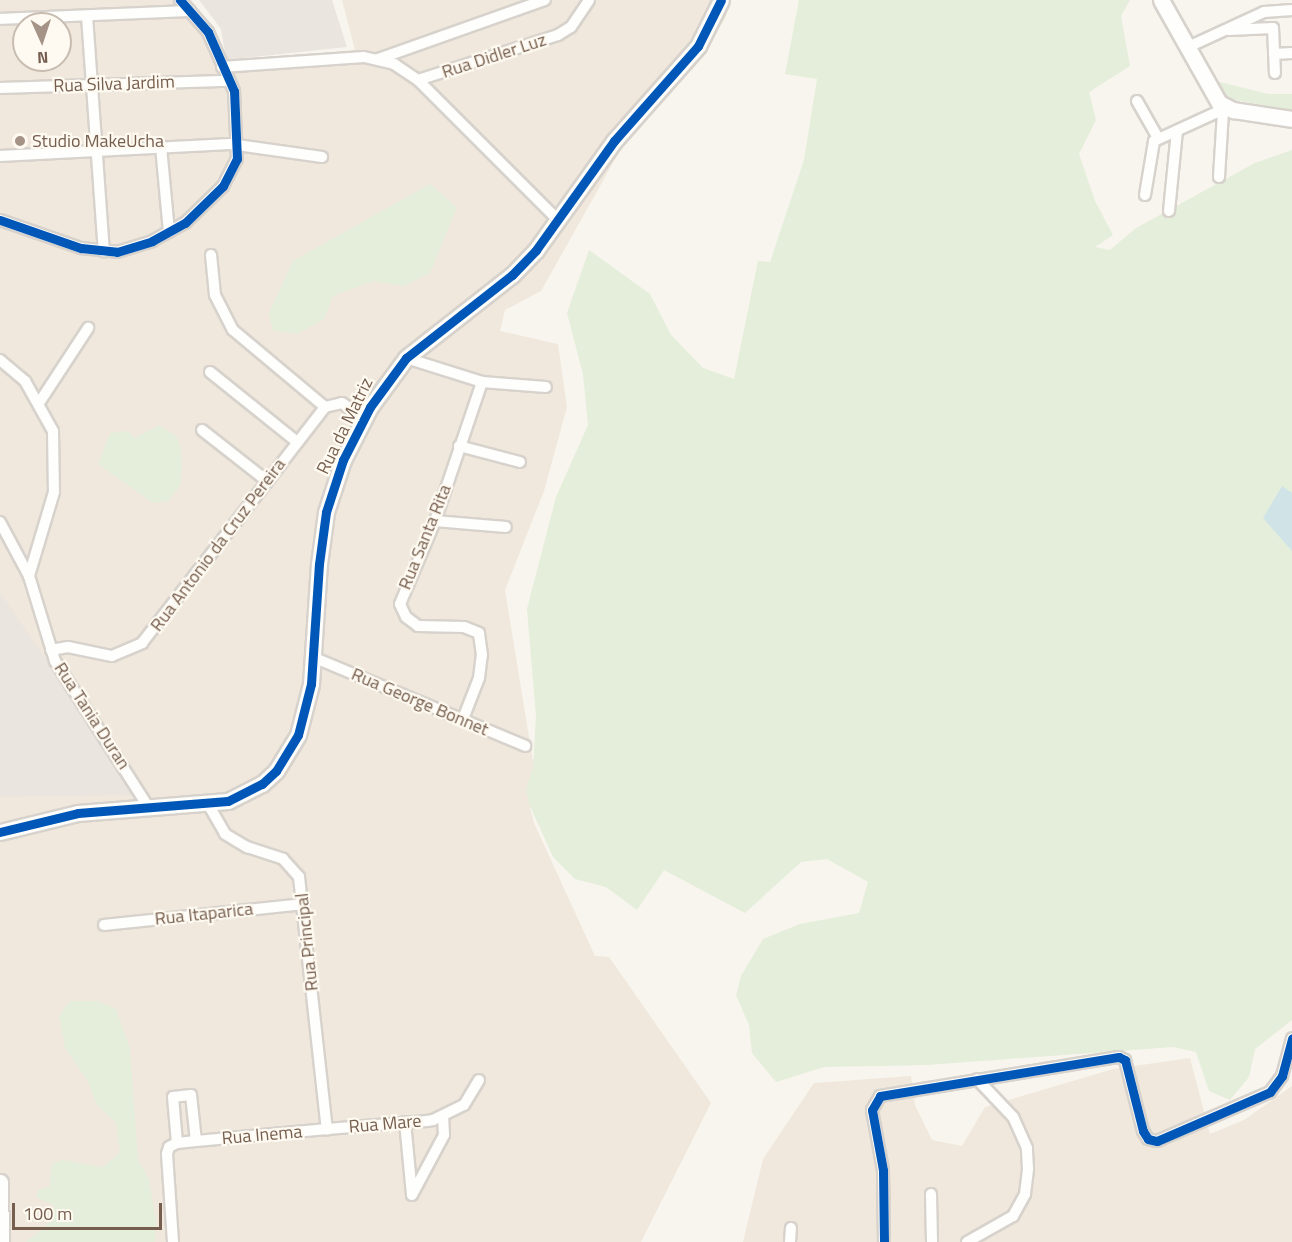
<!DOCTYPE html>
<html>
<head>
<meta charset="utf-8">
<style>
  body { margin:0 }
  #map { position:relative; width:1292px; height:1242px; overflow:hidden; background:#f8f5ee; font-family:"Titillium Web",sans-serif }
  div>[style] { position:absolute }
  [style*='--x'] { left:calc(var(--x)*1px); top:calc(var(--y)*1px); width:calc(var(--w)*1px); rotate:calc(var(--a)*1deg) }
  .residential>* { inset:0; background:#f0e8dc }
  .industrial>* { inset:0; background:#ebe5df }
  .green>* { inset:0; background:#e4eeda }
  .water>* { inset:0; background:#d0e4e8 }
  .roads { filter:drop-shadow(2px 0 #d7d2cc) drop-shadow(-2px 0 #d7d2cc) drop-shadow(0 2px #d7d2cc) drop-shadow(0 -2px #d7d2cc) }
  .street>* { height:10px; margin:-5px; padding:0 5px; transform-origin:5px; border-radius:5px; background:#fefefc }
  .secondary>* { height:15px; margin:-7.5px; padding:0 7.5px; transform-origin:7.5px; border-radius:7.5px; background:#fefefc }
  .cycleway>* { height:9px; margin:-4.5px; padding:0 4.5px; transform-origin:4.5px; border-radius:4.5px; background:#0057b8 }
  .dots>* { width:16px; height:16px; translate:-50% -50%; box-sizing:border-box; border:3px solid #fefaf1; border-radius:50% }
  span { translate:-50% -50%; white-space:nowrap; text-align:center; line-height:1.15; -webkit-text-stroke:4.5px #fefaf1; paint-order:stroke }
  .street-label { font-size:18px; color:#765e4e }
  .poi-label { font-size:18px; color:#765e4e }
  .left { translate:0 -50%; text-align:left }
  .north { position:absolute; left:12px; top:12px; width:60px; height:60px; box-sizing:border-box; background:#fefaf1; border:2px solid #c8bcb0; border-radius:50%; rotate:177deg; font-size:16px; font-weight:700; line-height:24px; text-align:center; color:#765e4e }
  .north::after { content:''; display:block; margin:auto; width:21px; height:27px; background:#a49386; clip-path:polygon(50% 0,100% 100%,50% 72%,0 100%) }
  .scale { position:absolute; left:12px; top:1203px; width:150px; height:27px; box-sizing:border-box; border:3px solid #765e4e; border-top:0; padding-left:8px; font-size:18px; line-height:21px; white-space:nowrap; color:#765e4e; -webkit-text-stroke:4px #fefaf1; paint-order:stroke }
</style>
</head>
<body>
<div id="map">
  <div class="residential">
    <i style="clip-path:polygon(evenodd,0 0,191px 0,216px 32px,224px 62px,355px 50px,342px 0,730px 0,725px 19px,697px 60px,632px 129px,541px 291px,505px 310px,500px 331px,558px 344px,567px 407px,544px 491px,505px 590px,537px 786px,530px 808px,534px 823px,595px 956px,609px 957px,711px 1103px,641px 1242px,0 1242px,0 0,24px 24px,60px 24px,60px 60px,24px 60px,24px 24px)"></i>
    <i style="clip-path:polygon(1190px 1058px,1210px 1134px,1244px 1120px,1292px 1086px,1292px 1242px,743px 1242px,763px 1159px,814px 1083px,911px 1076px,915px 1105px,932px 1140px,962px 1146px,985px 1107px,1113px 1069px)"></i>
  </div>
  <div class="industrial">
    <i style="clip-path:polygon(199px 0,332px 0,347px 47px,226px 60px,221px 29px)"></i>
    <i style="clip-path:polygon(0 592px,53px 670px,136px 795px,0 797px)"></i>
  </div>
  <div class="green">
    <i style="clip-path:polygon(799px 0,1130px 0,1121px 16px,1130px 66px,1089px 92px,1096px 120px,1079px 154px,1095px 201px,1113px 235px,1095px 247px,1110px 250px,1136px 228px,1255px 163px,1292px 150px,1292px 1020px,1255px 1049px,1249px 1077px,1230px 1100px,1209px 1091px,1196px 1052px,1173px 1047px,927px 1065px,824px 1067px,776px 1082px,752px 1053px,749px 1025px,736px 995px,741px 976px,763px 939px,800px 924px,859px 913px,868px 882px,827px 859px,801px 862px,745px 913px,664px 870px,637px 910px,606px 887px,575px 879px,553px 857px,529px 804px,526px 789px,533px 767px,536px 716px,527px 609px,556px 497px,588px 425px,583px 374px,567px 313px,589px 250px,650px 294px,671px 335px,703px 368px,734px 379px,758px 261px,770px 262px,804px 160px,817px 79px,785px 74px)"></i>
    <i style="clip-path:polygon(1216px 81px,1268px 94px,1292px 94px,1292px 111px,1221px 97px)"></i>
    <i style="clip-path:polygon(430px 184px,457px 207px,430px 273px,404px 286px,373px 281px,333px 296px,324px 319px,297px 334px,273px 331px,269px 313px,293px 261px)"></i>
    <i style="clip-path:polygon(159px 425px,176px 436px,181px 448px,182px 470px,180px 486px,168px 501px,153px 503px,98px 464px,110px 433px,127px 431px,135px 438px)"></i>
    <i style="clip-path:polygon(70px 1001px,98px 1001px,116px 1009px,130px 1049px,138px 1160px,149px 1179px,156px 1221px,155px 1242px,26px 1242px,49px 1223px,55px 1206px,37px 1198px,38px 1190px,49px 1187px,52px 1164px,62px 1160px,103px 1167px,120px 1152px,116px 1123px,97px 1105px,88px 1081px,65px 1048px,59px 1016px)"></i>
  </div>
  <div class="water">
    <i style="clip-path:polygon(1282px 486px,1292px 493px,1292px 551px,1263px 518px)"></i>
  </div>
  <div class="roads">
    <div class="street">
      <i style="--x:87;--y:16;--w:236;--a:85.9"></i>
      <i style="--x:0;--y:19;--w:190;--a:-2.4"></i>
      <i style="--x:1229;--y:30;--w:44;--a:-2.6"></i>
      <i style="--x:1273;--y:28;--w:45;--a:87.5"></i>
      <i style="--x:1186;--y:48;--w:86;--a:-24.8"></i>
      <i style="--x:1264;--y:12;--w:28;--a:-4"></i>
      <i style="--x:1274;--y:54;--w:18;--a:-3"></i>
      <i style="--x:378;--y:59;--w:177;--a:-19.5"></i>
      <i style="--x:222;--y:67;--w:142;--a:-4"></i>
      <i style="--x:364;--y:57;--w:31;--a:13"></i>
      <i style="--x:394;--y:64;--w:29;--a:34"></i>
      <i style="--x:418;--y:80;--w:199;--a:45"></i>
      <i style="--x:418;--y:80;--w:147;--a:-17.8"></i>
      <i style="--x:558;--y:35;--w:15;--a:-32"></i>
      <i style="--x:571;--y:27;--w:32;--a:-56"></i>
      <i style="--x:0;--y:88;--w:229;--a:-1.8"></i>
      <i style="--x:1137;--y:101;--w:43;--a:60.4"></i>
      <i style="--x:161;--y:147;--w:85;--a:84.6"></i>
      <i style="--x:0;--y:156;--w:230;--a:-3"></i>
      <i style="--x:230;--y:144;--w:93;--a:8"></i>
      <i style="--x:1219;--y:177;--w:66;--a:-86.5"></i>
      <i style="--x:1145;--y:195;--w:55;--a:-80.5"></i>
      <i style="--x:1154;--y:141;--w:79;--a:-24.6"></i>
      <i style="--x:1169;--y:211;--w:80;--a:-84.3"></i>
      <i style="--x:0;--y:220;--w:86;--a:19.1"></i>
      <i style="--x:81;--y:248;--w:36;--a:6"></i>
      <i style="--x:117;--y:252;--w:37;--a:-17"></i>
      <i style="--x:152;--y:241;--w:38;--a:-29"></i>
      <i style="--x:185;--y:223;--w:53;--a:-44.2"></i>
      <i style="--x:223;--y:186;--w:30;--a:-63"></i>
      <i style="--x:237;--y:159;--w:68;--a:-92.5"></i>
      <i style="--x:234;--y:91;--w:64;--a:-113.8"></i>
      <i style="--x:208;--y:32;--w:43;--a:-131.2"></i>
      <i style="--x:211;--y:255;--w:40;--a:84.3"></i>
      <i style="--x:215;--y:295;--w:39;--a:63"></i>
      <i style="--x:233;--y:330;--w:120;--a:39.9"></i>
      <i style="--x:406;--y:358;--w:80;--a:17.5"></i>
      <i style="--x:482;--y:382;--w:64;--a:4.5"></i>
      <i style="--x:0;--y:360;--w:33;--a:40"></i>
      <i style="--x:25;--y:381;--w:57;--a:60.8"></i>
      <i style="--x:53;--y:431;--w:61;--a:89.1"></i>
      <i style="--x:54;--y:492;--w:88;--a:106.6"></i>
      <i style="--x:210;--y:372;--w:112;--a:38.8"></i>
      <i style="--x:39;--y:403;--w:90;--a:-56.8"></i>
      <i style="--x:202;--y:430;--w:83;--a:38.1"></i>
      <i style="--x:459;--y:446;--w:63;--a:14.7"></i>
      <i style="--x:435;--y:521;--w:71;--a:4.8"></i>
      <i style="--x:0;--y:522;--w:61;--a:61.8"></i>
      <i style="--x:29;--y:576;--w:89;--a:73"></i>
      <i style="--x:55;--y:661;--w:174;--a:57.4"></i>
      <i style="--x:51;--y:650;--w:17;--a:-10"></i>
      <i style="--x:68;--y:647;--w:45;--a:11.6"></i>
      <i style="--x:112;--y:656;--w:33;--a:-23"></i>
      <i style="--x:142;--y:643;--w:299;--a:-52.2"></i>
      <i style="--x:325;--y:407;--w:17;--a:-13"></i>
      <i style="--x:342;--y:403;--w:27;--a:34"></i>
      <i style="--x:315;--y:658;--w:228;--a:22.7"></i>
      <i style="--x:463;--y:719;--w:44;--a:-68.7"></i>
      <i style="--x:479;--y:678;--w:23;--a:-83"></i>
      <i style="--x:482;--y:655;--w:22;--a:-98"></i>
      <i style="--x:479;--y:633;--w:16;--a:-158"></i>
      <i style="--x:464;--y:627;--w:46;--a:-178.8"></i>
      <i style="--x:418;--y:626;--w:15;--a:-143"></i>
      <i style="--x:406;--y:617;--w:14;--a:-115"></i>
      <i style="--x:400;--y:604;--w:90;--a:-67.1"></i>
      <i style="--x:435;--y:521;--w:147;--a:-71.3"></i>
      <i style="--x:208;--y:804;--w:34;--a:60"></i>
      <i style="--x:225;--y:834;--w:26;--a:31"></i>
      <i style="--x:247;--y:847;--w:38;--a:18"></i>
      <i style="--x:283;--y:859;--w:24;--a:48"></i>
      <i style="--x:299;--y:877;--w:254;--a:83.7"></i>
      <i style="--x:104;--y:925;--w:201;--a:-6"></i>
      <i style="--x:405;--y:1122;--w:73;--a:84.5"></i>
      <i style="--x:412;--y:1195;--w:68;--a:-61.9"></i>
      <i style="--x:444;--y:1135;--w:18;--a:-93"></i>
      <i style="--x:196;--y:1141;--w:46;--a:-96.2"></i>
      <i style="--x:191;--y:1095;--w:18;--a:174"></i>
      <i style="--x:173;--y:1097;--w:46;--a:85"></i>
      <i style="--x:177;--y:1143;--w:19;--a:-6"></i>
      <i style="--x:196;--y:1141;--w:132;--a:-5.2"></i>
      <i style="--x:327;--y:1129;--w:100;--a:-4.6"></i>
      <i style="--x:427;--y:1121;--w:6;--a:-9"></i>
      <i style="--x:433;--y:1120;--w:34;--a:-26"></i>
      <i style="--x:464;--y:1105;--w:29;--a:-59"></i>
      <i style="--x:931;--y:1194;--w:48;--a:88.8"></i>
      <i style="--x:173;--y:1242;--w:88;--a:-93.9"></i>
      <i style="--x:167;--y:1154;--w:7;--a:-74"></i>
      <i style="--x:169;--y:1147;--w:9;--a:-27"></i>
      <i style="--x:790;--y:1242;--w:14;--a:-86"></i>
      <i style="--x:884;--y:1242;--w:72;--a:-90.8"></i>
      <i style="--x:883;--y:1170;--w:61;--a:-100.4"></i>
      <i style="--x:872;--y:1110;--w:16;--a:-60"></i>
      <i style="--x:880;--y:1096;--w:242;--a:-9.3"></i>
      <i style="--x:1119;--y:1057;--w:7;--a:27"></i>
      <i style="--x:1125;--y:1060;--w:73;--a:75.8"></i>
      <i style="--x:1143;--y:1131;--w:9;--a:58"></i>
      <i style="--x:1148;--y:1139;--w:9;--a:13"></i>
      <i style="--x:1157;--y:1141;--w:123;--a:-23.4"></i>
      <i style="--x:1270;--y:1092;--w:20;--a:-53"></i>
      <i style="--x:1282;--y:1076;--w:39;--a:-75"></i>
      <i style="--x:967;--y:1242;--w:53;--a:-29.5"></i>
      <i style="--x:1013;--y:1216;--w:25;--a:-61"></i>
      <i style="--x:1025;--y:1194;--w:25;--a:-83"></i>
      <i style="--x:1028;--y:1169;--w:21;--a:-93"></i>
      <i style="--x:1027;--y:1148;--w:34;--a:-114"></i>
      <i style="--x:1013;--y:1117;--w:52;--a:-133.5"></i>
    </div>
    <div class="secondary">
      <i style="--x:1161;--y:0;--w:118;--a:60.6"></i>
      <i style="--x:1219;--y:103;--w:16;--a:27"></i>
      <i style="--x:1233;--y:110;--w:60;--a:8.7"></i>
      <i style="--x:0;--y:832;--w:80;--a:-13.7"></i>
      <i style="--x:78;--y:813;--w:150;--a:-4.6"></i>
      <i style="--x:228;--y:801;--w:38;--a:-27"></i>
      <i style="--x:262;--y:784;--w:19;--a:-43"></i>
      <i style="--x:276;--y:771;--w:42;--a:-58.6"></i>
      <i style="--x:298;--y:735;--w:53;--a:-75.7"></i>
      <i style="--x:311;--y:684;--w:120;--a:-86.2"></i>
      <i style="--x:319;--y:564;--w:52;--a:-82.3"></i>
      <i style="--x:326;--y:512;--w:55;--a:-71.9"></i>
      <i style="--x:343;--y:460;--w:59;--a:-63"></i>
      <i style="--x:370;--y:407;--w:61;--a:-53.7"></i>
      <i style="--x:406;--y:358;--w:135;--a:-38.1"></i>
      <i style="--x:512;--y:275;--w:35;--a:-46"></i>
      <i style="--x:536;--y:250;--w:134;--a:-54.4"></i>
      <i style="--x:614;--y:141;--w:127;--a:-48.5"></i>
      <i style="--x:698;--y:46;--w:51;--a:-63.4"></i>
      <i style="--x:0;--y:1182;--w:60;--a:89"></i>
    </div>
  </div>
  <div class="cycleway">
    <i style="--x:0;--y:220;--w:86;--a:19.1"></i>
    <i style="--x:81;--y:248;--w:36;--a:6"></i>
    <i style="--x:117;--y:252;--w:37;--a:-17"></i>
    <i style="--x:152;--y:241;--w:38;--a:-29"></i>
    <i style="--x:185;--y:223;--w:53;--a:-44.2"></i>
    <i style="--x:223;--y:186;--w:30;--a:-63"></i>
    <i style="--x:237;--y:159;--w:68;--a:-92.5"></i>
    <i style="--x:234;--y:91;--w:64;--a:-113.8"></i>
    <i style="--x:208;--y:32;--w:43;--a:-131.2"></i>
    <i style="--x:0;--y:832;--w:80;--a:-13.7"></i>
    <i style="--x:78;--y:813;--w:150;--a:-4.6"></i>
    <i style="--x:228;--y:801;--w:38;--a:-27"></i>
    <i style="--x:262;--y:784;--w:19;--a:-43"></i>
    <i style="--x:276;--y:771;--w:42;--a:-58.6"></i>
    <i style="--x:298;--y:735;--w:53;--a:-75.7"></i>
    <i style="--x:311;--y:684;--w:120;--a:-86.2"></i>
    <i style="--x:319;--y:564;--w:52;--a:-82.3"></i>
    <i style="--x:326;--y:512;--w:55;--a:-71.9"></i>
    <i style="--x:343;--y:460;--w:59;--a:-63"></i>
    <i style="--x:370;--y:407;--w:61;--a:-53.7"></i>
    <i style="--x:406;--y:358;--w:135;--a:-38.1"></i>
    <i style="--x:512;--y:275;--w:35;--a:-46"></i>
    <i style="--x:536;--y:250;--w:134;--a:-54.4"></i>
    <i style="--x:614;--y:141;--w:127;--a:-48.5"></i>
    <i style="--x:698;--y:46;--w:51;--a:-63.4"></i>
    <i style="--x:884;--y:1242;--w:72;--a:-90.8"></i>
    <i style="--x:883;--y:1170;--w:61;--a:-100.4"></i>
    <i style="--x:872;--y:1110;--w:16;--a:-60"></i>
    <i style="--x:880;--y:1096;--w:242;--a:-9.3"></i>
    <i style="--x:1119;--y:1057;--w:7;--a:27"></i>
    <i style="--x:1125;--y:1060;--w:73;--a:75.8"></i>
    <i style="--x:1143;--y:1131;--w:9;--a:58"></i>
    <i style="--x:1148;--y:1139;--w:9;--a:13"></i>
    <i style="--x:1157;--y:1141;--w:123;--a:-23.4"></i>
    <i style="--x:1270;--y:1092;--w:20;--a:-53"></i>
    <i style="--x:1282;--y:1076;--w:39;--a:-75"></i>
  </div>
  <div class="dots">
    <i style="left:20px;top:141px;background:#a49386"></i>
  </div>
  <div class="street-label">
    <span style="left:494px;top:56px;rotate:-18deg">Rua Didler Luz</span>
    <span style="left:114px;top:84px;rotate:-2deg">Rua Silva Jardim</span>
    <span style="left:345px;top:426px;rotate:-64deg">Rua da Matriz</span>
    <span style="left:425px;top:537px;rotate:-68deg">Rua Santa Rita</span>
    <span style="left:218px;top:545px;rotate:-53deg">Rua Antonio da Cruz Pereira</span>
    <span style="left:420px;top:702px;rotate:23deg">Rua George Bonnet</span>
    <span style="left:92px;top:716px;rotate:57deg">Rua Tania Duran</span>
    <span style="left:204px;top:914px;rotate:-6deg">Rua Itaparica</span>
    <span style="left:307px;top:942px;rotate:-96deg">Rua Principal</span>
    <span style="left:385px;top:1124px;rotate:-5deg">Rua Mare</span>
    <span style="left:262px;top:1135px;rotate:-5deg">Rua Inema</span>
  </div>
  <div class="poi-label">
    <span class="left" style="left:32px;top:141px">Studio MakeUcha</span>
  </div>
  <div class="north">N</div>
  <div class="scale">100 m</div>
</div>
</body>
</html>
